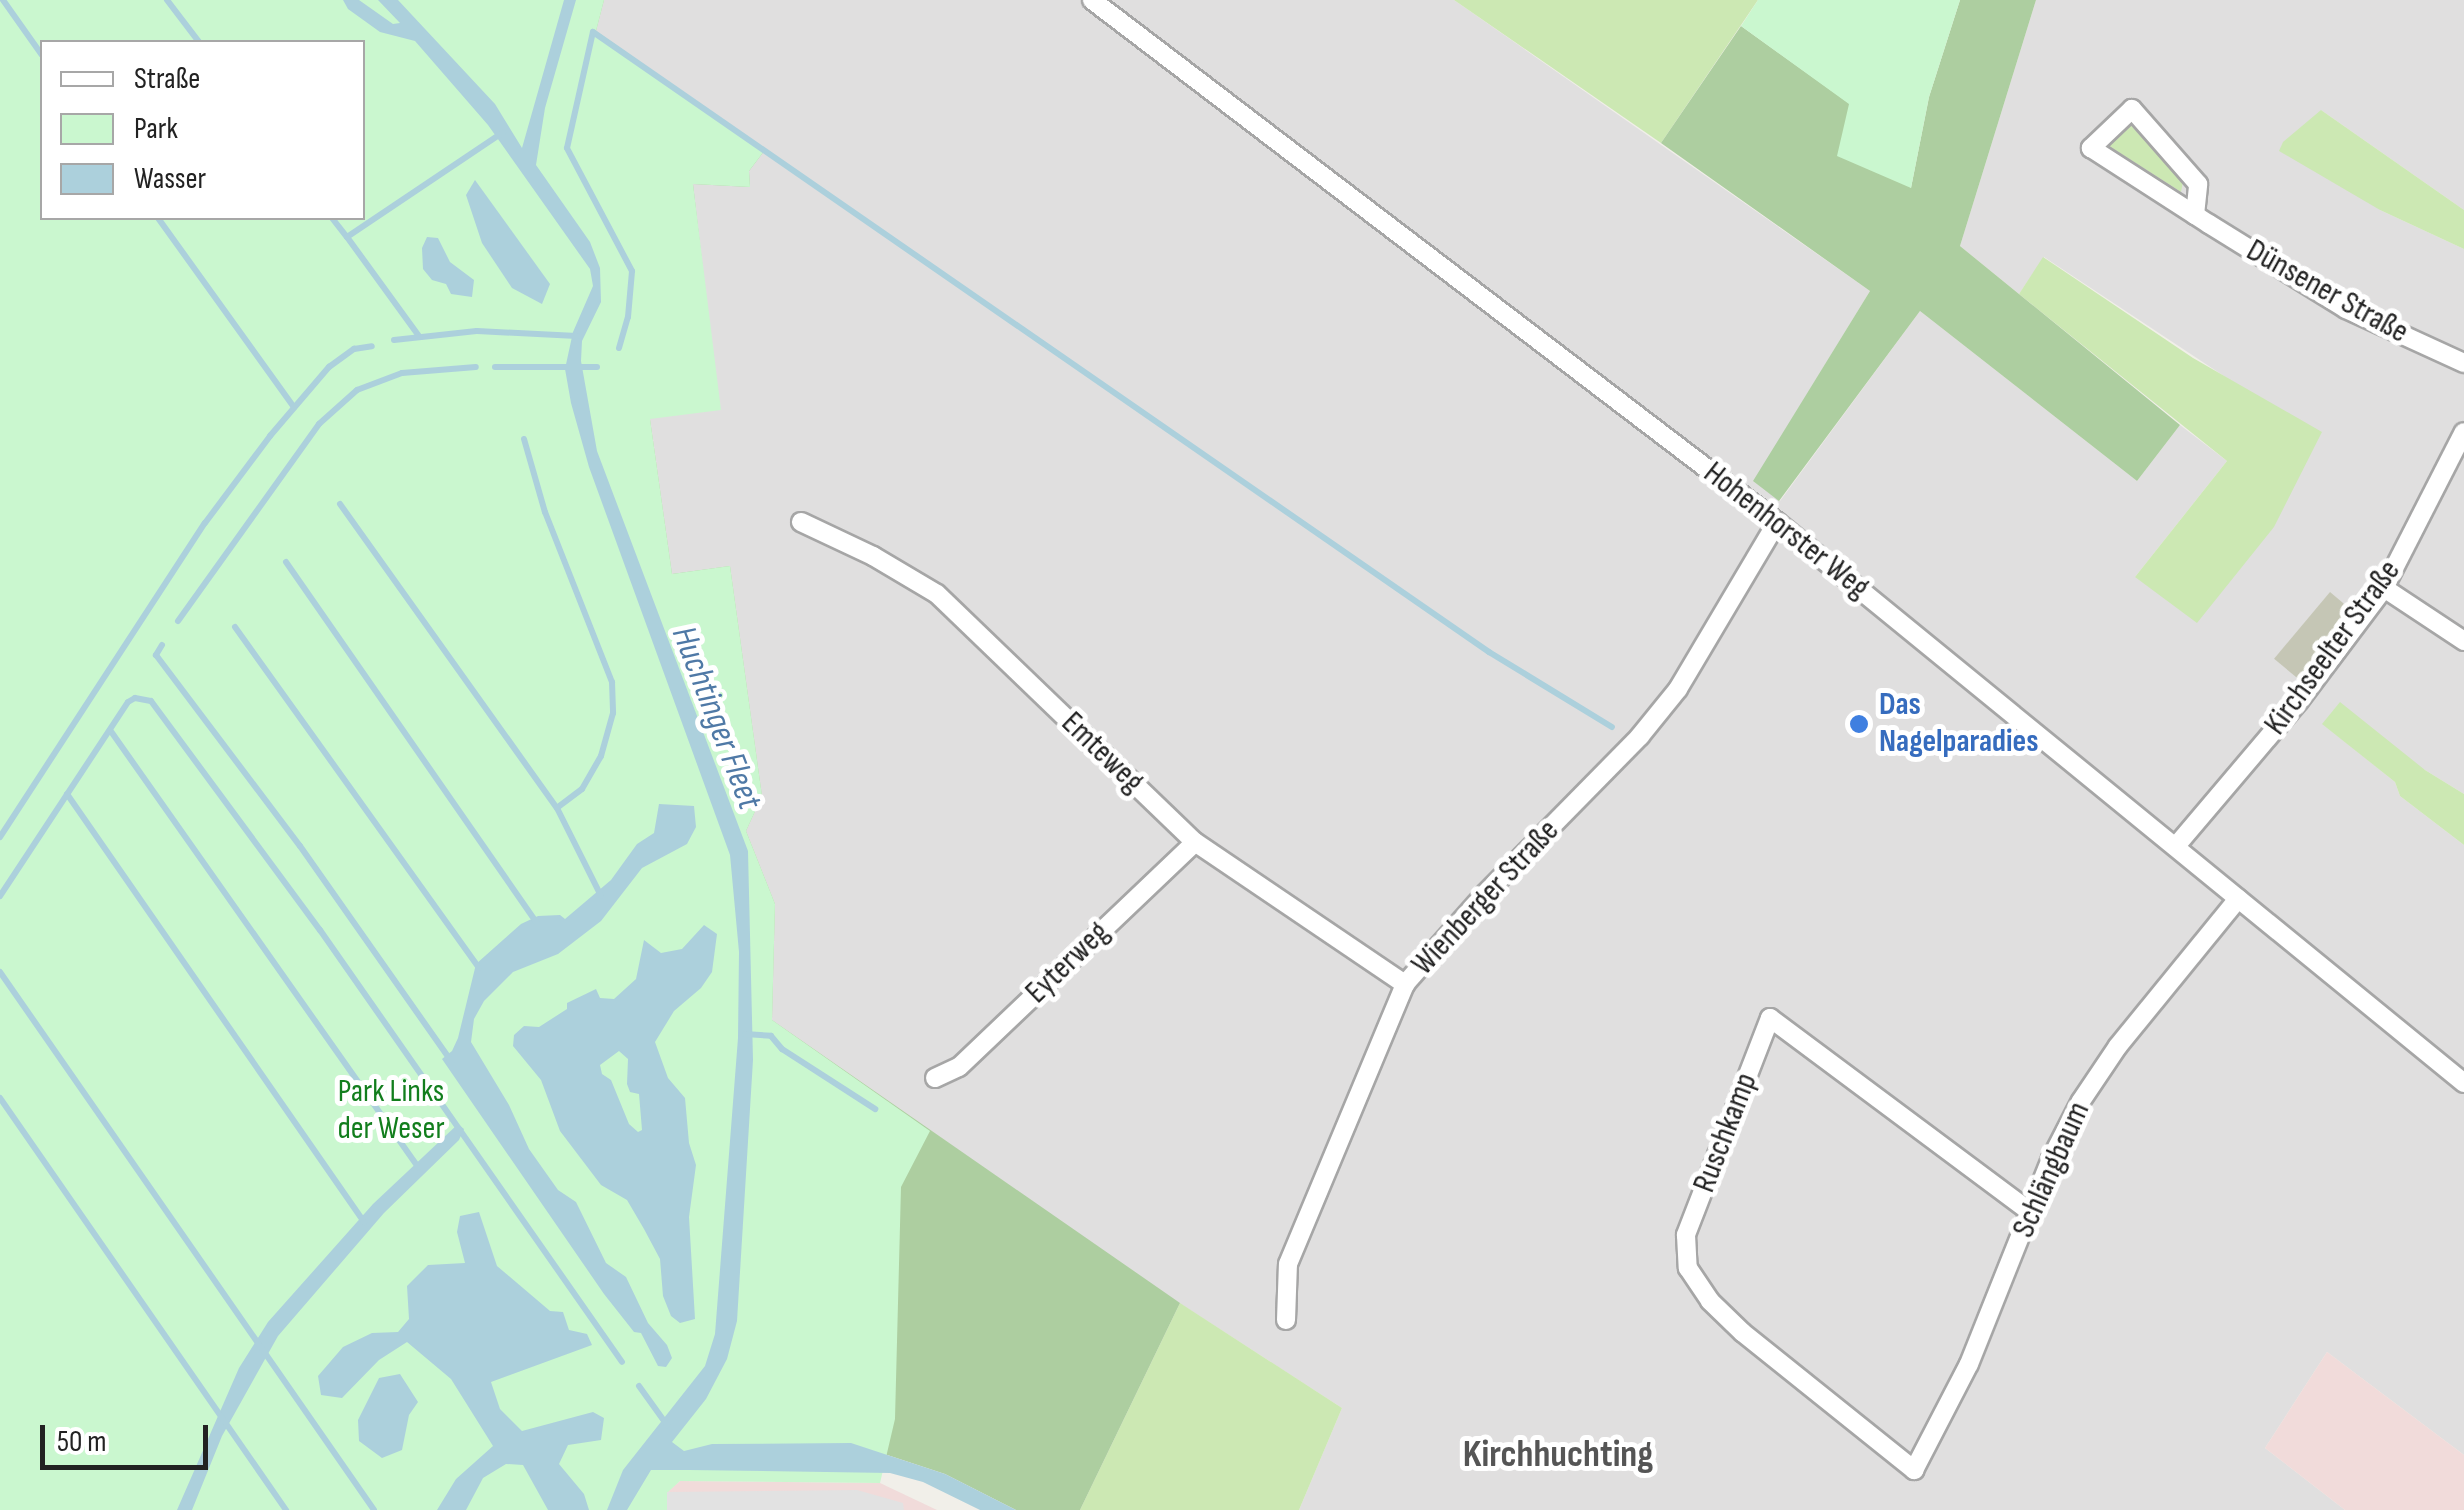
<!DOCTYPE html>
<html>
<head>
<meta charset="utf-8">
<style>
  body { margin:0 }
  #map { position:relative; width:2464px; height:1510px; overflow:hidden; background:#f1efe9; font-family:"Sofia Sans Condensed",sans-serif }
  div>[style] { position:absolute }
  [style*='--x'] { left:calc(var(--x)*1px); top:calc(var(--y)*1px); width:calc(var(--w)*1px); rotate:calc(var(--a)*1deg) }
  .residential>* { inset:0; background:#e0dfdf }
  .commercial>* { inset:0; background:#f1dbda }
  .construction>* { inset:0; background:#c5c6b5; transform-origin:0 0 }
  .grass>* { inset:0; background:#cce8b3 }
  .forest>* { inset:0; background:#adcea0 }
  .park>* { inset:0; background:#caf7cf }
  .parking>* { inset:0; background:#e2e2e2 }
  .water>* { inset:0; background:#acd0dc }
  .stream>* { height:6px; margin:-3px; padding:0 3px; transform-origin:3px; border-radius:3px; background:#acd0dc }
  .roads { filter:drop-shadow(2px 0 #a6a6a6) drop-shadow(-2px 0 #a6a6a6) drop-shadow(0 2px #a6a6a6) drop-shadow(0 -2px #a6a6a6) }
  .street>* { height:18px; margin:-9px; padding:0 9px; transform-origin:9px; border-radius:9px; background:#fff }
  .dots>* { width:28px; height:28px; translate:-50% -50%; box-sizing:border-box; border:5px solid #fff; border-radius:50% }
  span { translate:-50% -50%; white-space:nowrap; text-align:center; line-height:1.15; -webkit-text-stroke:10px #fff; paint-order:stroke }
  .street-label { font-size:32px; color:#222 }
  .shop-label { font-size:32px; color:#366cbe; font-weight:700 }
  .left { translate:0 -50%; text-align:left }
  .park-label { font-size:32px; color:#127e1d }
  .water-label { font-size:35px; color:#4f79a6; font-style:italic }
  .quarter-label { font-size:38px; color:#555; font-weight:700 }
  .legend { position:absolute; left:40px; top:40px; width:325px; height:180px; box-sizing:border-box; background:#fff; border:2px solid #a7a7a7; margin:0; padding:12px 18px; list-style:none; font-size:30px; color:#222 }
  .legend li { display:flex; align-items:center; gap:20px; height:50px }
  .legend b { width:50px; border:2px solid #a7a7a7 }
  .scale { position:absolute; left:40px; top:1425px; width:168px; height:45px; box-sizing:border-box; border:5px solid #222; border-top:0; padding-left:12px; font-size:30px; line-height:35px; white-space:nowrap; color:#222; -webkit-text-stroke:8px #fff; paint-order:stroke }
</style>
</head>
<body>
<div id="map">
  <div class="residential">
    <i style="clip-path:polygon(evenodd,604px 0,1454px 0,1870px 291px,1754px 481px,1780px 501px,1920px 311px,2137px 481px,2180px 425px,2227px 461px,2135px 577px,2274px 527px,2236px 384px,2044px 257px,2019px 294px,1960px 246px,2036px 0,2464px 0,2464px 210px,2321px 110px,2380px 210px,2464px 249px,2464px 794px,2425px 770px,2323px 724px,2395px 782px,2400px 796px,2464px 845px,2464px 1455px,2327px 1352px,2265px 1448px,2345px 1510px,1299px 1510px,1342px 1408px,1150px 1284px,772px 1020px,775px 904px,746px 831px,762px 796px,730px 566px,672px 575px,650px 418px,620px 50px,596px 31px,604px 0,2129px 123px,2183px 182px,2180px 191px,2107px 145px,2129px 123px)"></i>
  </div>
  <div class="commercial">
    <i style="clip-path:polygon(2327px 1352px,2464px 1455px,2464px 1510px,2345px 1510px,2265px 1448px)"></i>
    <i style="clip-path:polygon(680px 1481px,880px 1483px,937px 1510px,667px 1510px,667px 1492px)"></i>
  </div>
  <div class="construction">
    <i style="left:2330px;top:592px;width:33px;height:87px;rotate:40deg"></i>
  </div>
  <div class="grass">
    <i style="clip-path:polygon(1454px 0,1758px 0,1661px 143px)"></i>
    <i style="clip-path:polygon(2321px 110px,2464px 210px,2464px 249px,2380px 210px,2279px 151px,2283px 142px)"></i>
    <i style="clip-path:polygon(2128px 122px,2183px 182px,2181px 192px,2107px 145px)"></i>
    <i style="clip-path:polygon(2043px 257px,2193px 358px,2322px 432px,2274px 527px,2197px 623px,2135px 577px,2227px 461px,2019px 294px)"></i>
    <i style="clip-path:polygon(2340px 702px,2425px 770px,2464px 794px,2464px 845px,2400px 796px,2395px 782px,2322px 724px)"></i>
    <i style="clip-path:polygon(1180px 1303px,1342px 1408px,1299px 1510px,1080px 1510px)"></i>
  </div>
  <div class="forest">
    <i style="clip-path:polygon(576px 0,604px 0,596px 31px,765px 150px,749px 171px,750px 187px,693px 184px,704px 279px,650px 419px,672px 574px,730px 566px,762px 796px,746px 831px,775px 904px,772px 1020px,1180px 1303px,1080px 1510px,1016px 1510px,945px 1474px,851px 1443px,753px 1060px,634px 546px)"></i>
    <i style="clip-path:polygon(1960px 0,2036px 0,1960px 246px,2180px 425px,2137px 481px,1920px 311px,1779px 501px,1753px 481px,1870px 291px,1661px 143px,1741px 26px,1850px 104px,1911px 188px,1929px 97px)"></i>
  </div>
  <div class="park">
    <i style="clip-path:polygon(evenodd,0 0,604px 0,596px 31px,765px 150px,749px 171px,750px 187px,693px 184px,721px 410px,650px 419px,672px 574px,730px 566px,762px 796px,746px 831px,775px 904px,772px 1020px,930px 1131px,901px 1187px,895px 1419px,880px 1483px,680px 1481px,668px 1492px,667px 1510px,0 1510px,0 0,42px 42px,362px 42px,362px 218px,42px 218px,42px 42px)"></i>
    <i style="clip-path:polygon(1758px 0,1960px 0,1929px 97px,1911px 188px,1837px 156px,1849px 104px,1741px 26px)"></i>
  </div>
  <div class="parking">
    <i style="clip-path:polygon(857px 1490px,903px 1503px,904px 1510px,667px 1510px,667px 1492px)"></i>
  </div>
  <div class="water">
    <i style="clip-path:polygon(343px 0,359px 0,393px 24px,400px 23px,378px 0,398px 0,495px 104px,522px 148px,564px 0,576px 0,545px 108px,536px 165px,590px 242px,600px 268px,601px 302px,582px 341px,581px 361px,597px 451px,748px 851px,753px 1060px,737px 1321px,727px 1359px,706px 1399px,672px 1442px,684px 1451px,712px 1444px,851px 1443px,945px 1474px,1016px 1510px,980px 1510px,923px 1482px,890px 1473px,689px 1470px,651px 1470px,627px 1510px,607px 1510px,623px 1470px,705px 1366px,715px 1334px,738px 1038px,739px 952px,730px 855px,589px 467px,571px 403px,565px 369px,573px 332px,593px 286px,590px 269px,488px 125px,415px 41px,380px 32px,348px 9px)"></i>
    <i style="clip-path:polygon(475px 180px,550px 284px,542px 304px,512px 288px,482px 243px,466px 195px)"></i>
    <i style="clip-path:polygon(427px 237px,438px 238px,450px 262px,474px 280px,472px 297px,451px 294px,446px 284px,432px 280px,423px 269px,422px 248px)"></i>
    <i style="clip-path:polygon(659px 804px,694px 806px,696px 827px,687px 844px,642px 868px,601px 921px,558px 954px,513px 972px,484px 1001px,474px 1019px,471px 1042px,509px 1105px,529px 1149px,558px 1190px,576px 1202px,606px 1263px,626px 1277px,648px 1323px,667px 1345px,672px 1358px,666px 1367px,658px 1366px,641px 1333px,634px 1332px,604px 1294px,442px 1059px,452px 1051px,458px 1038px,476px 964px,521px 924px,538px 916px,560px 915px,565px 919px,611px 880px,637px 844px,654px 833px)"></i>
    <i style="clip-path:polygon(evenodd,704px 925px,717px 934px,712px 972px,701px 988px,674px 1011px,655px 1042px,668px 1078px,685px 1098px,689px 1143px,696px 1165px,689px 1217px,695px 1319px,680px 1323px,671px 1316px,663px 1296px,660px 1259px,644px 1229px,627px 1200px,601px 1185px,560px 1131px,541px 1080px,513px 1046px,514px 1035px,524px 1026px,539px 1027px,567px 1009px,567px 1003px,596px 989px,600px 998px,614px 999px,636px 979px,644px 940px,661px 953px,682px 949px,704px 925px,619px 1051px,628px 1059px,627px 1084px,630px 1092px,639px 1094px,642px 1130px,638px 1132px,629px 1124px,611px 1080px,602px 1074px,600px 1065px,619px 1051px)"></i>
    <i style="clip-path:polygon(458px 1124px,464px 1129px,459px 1140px,384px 1213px,278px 1336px,222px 1436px,192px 1510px,177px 1510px,239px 1368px,268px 1322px,373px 1204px)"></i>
    <i style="clip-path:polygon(479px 1212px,497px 1266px,550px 1311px,563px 1312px,569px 1330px,587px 1334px,592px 1345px,491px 1382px,500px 1409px,522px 1431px,593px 1412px,604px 1418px,601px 1440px,568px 1445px,559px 1464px,584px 1494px,589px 1510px,548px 1510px,523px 1465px,506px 1464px,483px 1478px,466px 1510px,437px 1510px,456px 1479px,493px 1446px,451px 1379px,407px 1342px,379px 1360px,342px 1398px,321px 1395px,318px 1376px,343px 1347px,372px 1333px,398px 1332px,409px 1319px,407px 1286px,428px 1265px,465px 1263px,457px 1232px,460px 1216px)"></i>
    <i style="clip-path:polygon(400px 1374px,418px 1402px,409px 1415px,402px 1450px,382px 1458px,359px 1441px,358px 1420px,379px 1378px)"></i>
  </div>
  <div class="stream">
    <i style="--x:3;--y:0;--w:67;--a:54.7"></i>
    <i style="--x:167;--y:0;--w:53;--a:52.7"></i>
    <i style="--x:158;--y:218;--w:233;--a:54.3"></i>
    <i style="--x:332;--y:218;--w:24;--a:52"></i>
    <i style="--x:347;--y:237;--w:188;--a:-33.9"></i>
    <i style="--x:347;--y:237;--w:122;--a:54"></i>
    <i style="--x:394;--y:340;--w:83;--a:-6.2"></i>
    <i style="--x:477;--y:331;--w:100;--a:2.9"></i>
    <i style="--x:619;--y:348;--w:32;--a:-74"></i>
    <i style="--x:628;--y:317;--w:46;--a:-85"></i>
    <i style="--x:632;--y:271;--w:139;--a:-117.9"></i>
    <i style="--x:567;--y:148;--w:119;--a:-77.4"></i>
    <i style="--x:593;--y:32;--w:1090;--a:34.68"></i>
    <i style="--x:1489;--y:652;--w:144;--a:31.4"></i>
    <i style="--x:495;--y:367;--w:102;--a:0"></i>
    <i style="--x:524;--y:439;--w:76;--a:74"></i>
    <i style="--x:545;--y:512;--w:183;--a:68.5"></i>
    <i style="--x:612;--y:682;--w:31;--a:88"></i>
    <i style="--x:613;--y:713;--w:45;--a:105.6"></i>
    <i style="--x:601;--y:756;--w:38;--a:120"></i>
    <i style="--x:582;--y:789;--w:31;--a:143"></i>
    <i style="--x:340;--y:504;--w:374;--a:54.5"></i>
    <i style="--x:557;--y:808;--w:98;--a:63.4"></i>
    <i style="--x:286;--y:562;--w:438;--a:55.2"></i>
    <i style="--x:178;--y:621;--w:242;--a:-54.4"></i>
    <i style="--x:319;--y:424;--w:51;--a:-41.8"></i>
    <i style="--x:357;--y:390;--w:48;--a:-20.7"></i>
    <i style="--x:402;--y:373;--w:74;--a:-4.6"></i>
    <i style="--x:235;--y:627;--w:419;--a:54.4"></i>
    <i style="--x:162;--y:645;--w:12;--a:121"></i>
    <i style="--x:156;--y:655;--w:239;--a:53"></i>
    <i style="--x:300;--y:846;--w:264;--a:54.9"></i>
    <i style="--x:110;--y:730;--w:535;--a:54.82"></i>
    <i style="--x:67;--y:794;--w:521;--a:55.24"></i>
    <i style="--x:0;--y:837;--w:375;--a:-56.9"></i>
    <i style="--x:205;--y:523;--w:109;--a:-53.2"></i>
    <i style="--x:270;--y:436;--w:91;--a:-49.5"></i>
    <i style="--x:329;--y:367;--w:31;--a:-36"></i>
    <i style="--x:354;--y:349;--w:18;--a:-9"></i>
    <i style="--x:0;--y:896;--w:232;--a:-56.6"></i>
    <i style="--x:128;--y:702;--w:8;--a:-30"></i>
    <i style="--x:135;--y:698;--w:16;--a:11"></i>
    <i style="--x:151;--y:701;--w:285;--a:53.6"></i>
    <i style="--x:320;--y:930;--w:527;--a:55.04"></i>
    <i style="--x:0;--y:972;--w:655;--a:55.19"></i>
    <i style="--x:745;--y:1034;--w:26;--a:4"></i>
    <i style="--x:771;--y:1036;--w:17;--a:50"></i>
    <i style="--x:782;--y:1049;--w:111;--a:32.8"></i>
    <i style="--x:0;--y:1098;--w:502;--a:55.23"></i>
    <i style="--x:639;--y:1386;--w:48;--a:54.3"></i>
  </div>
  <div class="roads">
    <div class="street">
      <i style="--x:1092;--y:0;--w:861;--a:37.31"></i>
      <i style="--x:1777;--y:522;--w:887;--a:39.23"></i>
      <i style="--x:2195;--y:215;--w:31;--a:-84"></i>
      <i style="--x:2198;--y:184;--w:100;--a:-131.3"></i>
      <i style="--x:2132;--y:109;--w:57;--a:136.4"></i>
      <i style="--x:2091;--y:148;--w:124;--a:32.8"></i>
      <i style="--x:2195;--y:215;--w:17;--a:33"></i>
      <i style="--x:2209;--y:224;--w:161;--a:31.8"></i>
      <i style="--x:2346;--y:309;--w:130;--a:24.6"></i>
      <i style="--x:801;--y:522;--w:80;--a:25.3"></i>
      <i style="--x:873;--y:556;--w:74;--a:30.7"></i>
      <i style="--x:937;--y:594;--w:358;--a:43.9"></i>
      <i style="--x:1195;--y:842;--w:254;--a:34.1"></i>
      <i style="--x:2384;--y:588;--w:96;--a:33.5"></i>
      <i style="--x:2176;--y:846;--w:190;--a:-49.7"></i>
      <i style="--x:2299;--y:701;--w:141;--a:-53"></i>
      <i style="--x:2384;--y:588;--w:175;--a:-62.9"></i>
      <i style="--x:935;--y:1078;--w:26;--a:-25"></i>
      <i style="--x:959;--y:1067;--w:326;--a:-43.6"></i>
      <i style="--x:2029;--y:1211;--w:323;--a:-143.3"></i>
      <i style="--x:1770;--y:1018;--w:233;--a:111.2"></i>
      <i style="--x:1686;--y:1235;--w:33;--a:87"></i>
      <i style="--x:1688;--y:1268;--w:40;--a:56"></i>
      <i style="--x:1710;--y:1301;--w:45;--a:44.1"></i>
      <i style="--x:1742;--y:1332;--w:221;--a:38.7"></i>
      <i style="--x:1914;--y:1470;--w:119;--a:-62.6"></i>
      <i style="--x:1969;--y:1364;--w:221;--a:-68.2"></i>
      <i style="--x:2051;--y:1159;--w:65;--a:-62.7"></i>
      <i style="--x:2081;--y:1101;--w:66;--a:-56.1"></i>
      <i style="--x:2118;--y:1046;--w:190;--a:-50.8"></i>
      <i style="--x:1286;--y:1320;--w:56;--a:-88"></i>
      <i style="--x:1288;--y:1264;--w:303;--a:-67.3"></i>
      <i style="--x:1405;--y:984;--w:119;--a:-48.4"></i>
      <i style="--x:1484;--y:895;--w:223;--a:-45.5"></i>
      <i style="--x:1640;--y:736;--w:60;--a:-51"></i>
      <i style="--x:1678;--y:689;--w:194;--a:-59.3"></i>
    </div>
  </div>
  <div class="dots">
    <i style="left:1859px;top:724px;background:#3f7fe0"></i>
  </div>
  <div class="street-label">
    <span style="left:2327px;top:292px;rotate:29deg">Dünsener Straße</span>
    <span style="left:1786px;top:531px;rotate:38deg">Hohenhorster Weg</span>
    <span style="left:2333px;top:648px;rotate:-54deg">Kirchseelter Straße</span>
    <span style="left:1102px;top:753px;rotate:44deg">Emteweg</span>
    <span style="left:1486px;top:898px;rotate:-47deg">Wienberger Straße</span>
    <span style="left:1068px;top:963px;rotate:-44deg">Eyterweg</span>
    <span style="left:1726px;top:1133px;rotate:-69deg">Ruschkamp</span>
    <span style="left:2052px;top:1170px;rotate:-66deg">Schlängbaum</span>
  </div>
  <div class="shop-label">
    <span class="left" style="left:1879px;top:724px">Das<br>Nagelparadies</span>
  </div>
  <div class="park-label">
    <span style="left:391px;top:1111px">Park Links<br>der Weser</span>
  </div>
  <div class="water-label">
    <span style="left:716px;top:718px;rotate:69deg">Huchtinger Fleet</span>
  </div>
  <div class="quarter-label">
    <span style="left:1558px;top:1455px">Kirchhuchting</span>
  </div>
  <ul class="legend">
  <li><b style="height:12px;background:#fff"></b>Straße</li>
  <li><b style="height:28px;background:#caf7cf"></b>Park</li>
  <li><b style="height:28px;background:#acd0dc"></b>Wasser</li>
  </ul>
  <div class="scale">50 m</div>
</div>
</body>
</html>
